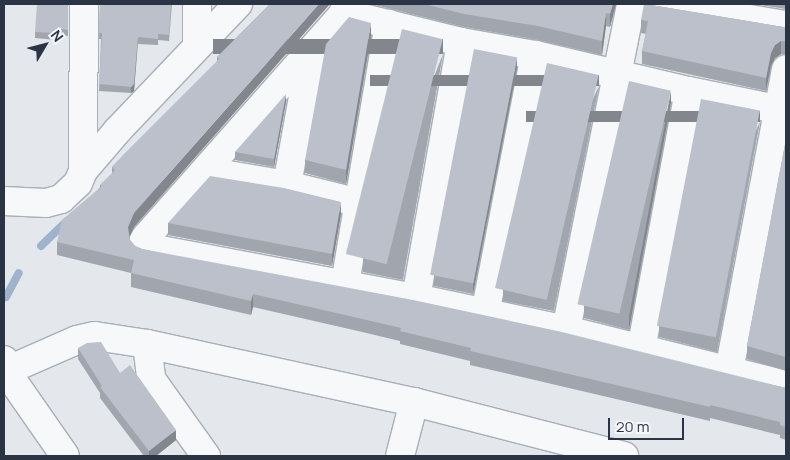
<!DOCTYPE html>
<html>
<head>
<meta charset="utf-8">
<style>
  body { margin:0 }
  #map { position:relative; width:790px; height:460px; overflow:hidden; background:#e4e7ec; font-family:Manrope,sans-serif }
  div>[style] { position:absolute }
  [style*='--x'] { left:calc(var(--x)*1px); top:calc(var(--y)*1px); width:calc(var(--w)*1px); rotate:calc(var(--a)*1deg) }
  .stream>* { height:8px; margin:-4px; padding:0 4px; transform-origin:4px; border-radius:4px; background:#9fb4cc }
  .roads { filter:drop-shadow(1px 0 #a9aeb7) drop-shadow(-1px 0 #a9aeb7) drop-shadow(0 1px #a9aeb7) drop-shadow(0 -1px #a9aeb7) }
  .minor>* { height:28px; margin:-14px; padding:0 14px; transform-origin:14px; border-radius:14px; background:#f7f8fa }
  .wall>* { inset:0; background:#a1a5ae }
  .shaded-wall>* { inset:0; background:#83868d; transform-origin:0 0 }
  .building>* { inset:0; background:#bbc0ca; transform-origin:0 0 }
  span { translate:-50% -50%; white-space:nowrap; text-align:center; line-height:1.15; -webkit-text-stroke:4px #f4f6f9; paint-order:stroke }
  .frame { position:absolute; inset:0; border:5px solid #2b3445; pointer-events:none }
  .north { position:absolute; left:20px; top:20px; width:50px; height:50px; -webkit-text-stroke:4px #f4f6f9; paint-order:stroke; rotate:53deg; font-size:14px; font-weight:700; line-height:20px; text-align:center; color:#2b3445 }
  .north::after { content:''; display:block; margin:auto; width:18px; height:22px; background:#2b3445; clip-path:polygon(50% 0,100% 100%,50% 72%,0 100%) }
  .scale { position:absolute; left:608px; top:418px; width:76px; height:22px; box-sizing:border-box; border:2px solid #2b3445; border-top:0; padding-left:6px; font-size:15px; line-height:18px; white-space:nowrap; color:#2b3445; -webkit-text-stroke:4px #f4f6f9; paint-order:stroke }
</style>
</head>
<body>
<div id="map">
  <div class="stream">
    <i style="--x:41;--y:246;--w:36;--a:-44"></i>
    <i style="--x:6;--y:297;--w:27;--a:-62"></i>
  </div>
  <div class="roads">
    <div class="minor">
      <i style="--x:197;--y:4;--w:41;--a:90"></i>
      <i style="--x:352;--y:4;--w:311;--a:131.5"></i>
      <i style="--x:146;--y:237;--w:6;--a:121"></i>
      <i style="--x:143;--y:242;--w:5;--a:68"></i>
      <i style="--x:145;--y:247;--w:276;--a:10.7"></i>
      <i style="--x:416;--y:298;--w:153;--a:12"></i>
      <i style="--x:566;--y:330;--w:227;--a:14"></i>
      <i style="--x:660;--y:4;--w:128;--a:9.5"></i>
      <i style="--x:343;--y:13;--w:122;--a:13.8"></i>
      <i style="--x:461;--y:42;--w:75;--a:10"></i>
      <i style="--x:535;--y:55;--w:158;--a:13.2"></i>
      <i style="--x:689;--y:91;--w:99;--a:11.7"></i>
      <i style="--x:83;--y:171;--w:167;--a:-89.7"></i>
      <i style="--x:205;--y:171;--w:83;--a:9.7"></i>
      <i style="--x:287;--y:185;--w:75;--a:13.9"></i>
      <i style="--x:287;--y:185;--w:134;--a:-79.7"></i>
      <i style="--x:4;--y:201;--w:42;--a:2.7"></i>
      <i style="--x:46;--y:203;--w:16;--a:-15"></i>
      <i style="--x:61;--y:199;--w:23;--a:-43"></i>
      <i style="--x:78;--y:183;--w:13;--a:-67"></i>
      <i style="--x:83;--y:171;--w:54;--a:-49.5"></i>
      <i style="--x:118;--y:130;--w:174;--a:-46.4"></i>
      <i style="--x:345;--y:284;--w:264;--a:-80.4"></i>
      <i style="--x:416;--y:298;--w:260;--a:-80"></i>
      <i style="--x:485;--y:314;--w:264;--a:-79.1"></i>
      <i style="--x:566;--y:330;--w:332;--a:-78.7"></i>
      <i style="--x:147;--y:344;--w:35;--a:83"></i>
      <i style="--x:151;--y:379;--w:95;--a:54.5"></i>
      <i style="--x:641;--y:350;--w:263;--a:-79.5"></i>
      <i style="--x:4;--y:360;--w:11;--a:80"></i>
      <i style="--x:6;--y:371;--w:103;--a:55.2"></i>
      <i style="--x:729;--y:371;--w:307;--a:-79.3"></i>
      <i style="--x:4;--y:375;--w:4;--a:-63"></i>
      <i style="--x:6;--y:371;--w:77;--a:-23.6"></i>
      <i style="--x:77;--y:340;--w:18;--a:-13"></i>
      <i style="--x:95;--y:336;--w:53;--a:8.7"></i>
      <i style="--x:147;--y:344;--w:273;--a:12.3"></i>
      <i style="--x:414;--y:402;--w:217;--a:14.4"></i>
      <i style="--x:400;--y:456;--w:56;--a:-75.5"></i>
    </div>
  </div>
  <div class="wall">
    <i style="clip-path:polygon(68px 4px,68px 36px,56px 35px,56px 40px,35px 38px,35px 32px)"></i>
    <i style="clip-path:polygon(100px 4px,172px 4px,169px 41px,158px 40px,158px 45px,138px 44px,134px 91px,131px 93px,99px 91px,101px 39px,99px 39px)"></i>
    <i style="clip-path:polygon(270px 4px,134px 227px,130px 236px,130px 240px,135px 246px,142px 249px,782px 387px,786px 387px,786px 440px,780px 438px,780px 435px,710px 418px,710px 421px,470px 365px,470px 361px,400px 344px,400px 341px,358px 331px,253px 307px,251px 315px,131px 287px,131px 273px,57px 255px,57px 242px,100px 187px,100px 185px,112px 174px,112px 167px,217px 62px,217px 57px)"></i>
    <i style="clip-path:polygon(371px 4px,616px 4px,610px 27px,606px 26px,602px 55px,538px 40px,464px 27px)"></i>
    <i style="clip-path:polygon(754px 4px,786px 4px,786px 9px)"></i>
    <i style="clip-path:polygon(657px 6px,783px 27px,786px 27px,786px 54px,781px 54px,775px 58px,771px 66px,766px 91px,642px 64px,642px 51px,646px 34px,641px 33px,641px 20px)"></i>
    <i style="clip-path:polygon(371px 36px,346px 184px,305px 173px,305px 160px)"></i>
    <i style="clip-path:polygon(443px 54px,403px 280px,363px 272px,363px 258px)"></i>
    <i style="clip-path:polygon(517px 68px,473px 294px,434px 286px,434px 275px)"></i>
    <i style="clip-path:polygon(599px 86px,554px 311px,503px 301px,503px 290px)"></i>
    <i style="clip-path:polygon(286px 102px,274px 167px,235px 160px,235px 152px)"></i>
    <i style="clip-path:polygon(671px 103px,629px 330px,584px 318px,584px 306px)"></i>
    <i style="clip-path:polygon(760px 122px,717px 352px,659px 337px,659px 326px)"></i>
    <i style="clip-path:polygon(786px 139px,786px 371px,747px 359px,747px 346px)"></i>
    <i style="clip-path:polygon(341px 214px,332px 266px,168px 235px,168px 223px)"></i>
    <i style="clip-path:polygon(78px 348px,120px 373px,176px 440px,156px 456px,144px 456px,100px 398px,100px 393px,78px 359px)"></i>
  </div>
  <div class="shaded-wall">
    <i style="clip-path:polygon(319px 4px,330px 4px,134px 227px,128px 240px,128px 227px,134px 213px)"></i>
    <i style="clip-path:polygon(613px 4px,616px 4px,610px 27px,610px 14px)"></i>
    <i style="clip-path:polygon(606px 13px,606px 26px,602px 55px,602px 41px)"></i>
    <i style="clip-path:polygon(371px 23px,371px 36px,346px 184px,346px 170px)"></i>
    <i style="clip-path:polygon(138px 37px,134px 91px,131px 93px,131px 87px)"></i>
    <i style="left:443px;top:39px;width:15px;height:230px;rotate:90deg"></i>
    <i style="clip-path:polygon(781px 41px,781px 54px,775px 58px,771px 66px,766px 91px,766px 78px,771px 53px,775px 45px)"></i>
    <i style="clip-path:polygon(517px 57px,517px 68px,473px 294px,473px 284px)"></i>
    <i style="left:599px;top:75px;width:11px;height:229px;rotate:90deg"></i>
    <i style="clip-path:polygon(671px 91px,671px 103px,629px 330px,629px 317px)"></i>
    <i style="clip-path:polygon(286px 94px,286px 102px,274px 167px,274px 159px)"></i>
    <i style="left:760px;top:111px;width:11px;height:234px;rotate:90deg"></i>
    <i style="clip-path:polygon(341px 202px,341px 214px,332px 266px,332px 254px)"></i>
    <i style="clip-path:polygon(253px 294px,253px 307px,251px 315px,251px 301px)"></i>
    <i style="clip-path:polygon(176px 430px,176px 440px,156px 456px,149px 456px,149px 451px)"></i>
  </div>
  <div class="building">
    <i style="clip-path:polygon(37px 4px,68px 4px,68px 30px,56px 28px,56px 33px,35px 32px)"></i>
    <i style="clip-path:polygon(100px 4px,171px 4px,169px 35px,158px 34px,158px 39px,138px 37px,134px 84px,131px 87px,99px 84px,102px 33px,99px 33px)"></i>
    <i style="clip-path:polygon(270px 4px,319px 4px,134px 213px,128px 227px,130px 240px,135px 246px,142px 249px,413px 300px,562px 332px,782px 387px,786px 387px,786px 427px,780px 425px,780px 422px,710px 405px,710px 407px,470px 351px,471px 348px,400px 331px,401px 328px,358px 318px,253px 294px,251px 301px,131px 273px,134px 260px,57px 242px,62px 220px,102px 186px,100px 185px,115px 170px,112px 167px,124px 154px,219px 59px,217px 57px)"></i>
    <i style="clip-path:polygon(424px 4px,613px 4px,610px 14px,606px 13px,602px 41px,538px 26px,464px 14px)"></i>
    <i style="clip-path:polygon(644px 4px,652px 4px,657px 6px,783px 27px,786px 27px,786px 41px,781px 41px,775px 45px,771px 53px,766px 78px,642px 51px,648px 21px,641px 20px)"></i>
    <i style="clip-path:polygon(349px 17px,371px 23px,346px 170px,305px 160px,326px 44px)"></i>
    <i style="left:402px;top:29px;width:42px;height:232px;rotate:14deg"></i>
    <i style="left:474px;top:49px;width:44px;height:230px;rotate:11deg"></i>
    <i style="left:547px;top:63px;width:53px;height:231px;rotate:13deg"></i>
    <i style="left:629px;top:81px;width:43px;height:229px;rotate:13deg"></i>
    <i style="clip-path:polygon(286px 94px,274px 159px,235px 152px)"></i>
    <i style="left:701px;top:99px;width:60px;height:231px;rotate:11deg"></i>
    <i style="clip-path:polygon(786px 139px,786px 357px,747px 346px)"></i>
    <i style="clip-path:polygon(210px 176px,284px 188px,341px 202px,332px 254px,168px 223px)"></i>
    <i style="clip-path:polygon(101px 342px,120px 373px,130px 365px,176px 430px,149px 451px,100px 387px,102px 386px,78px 348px,87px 343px)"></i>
  </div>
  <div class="frame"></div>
  <div class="north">N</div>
  <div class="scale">20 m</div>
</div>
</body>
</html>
